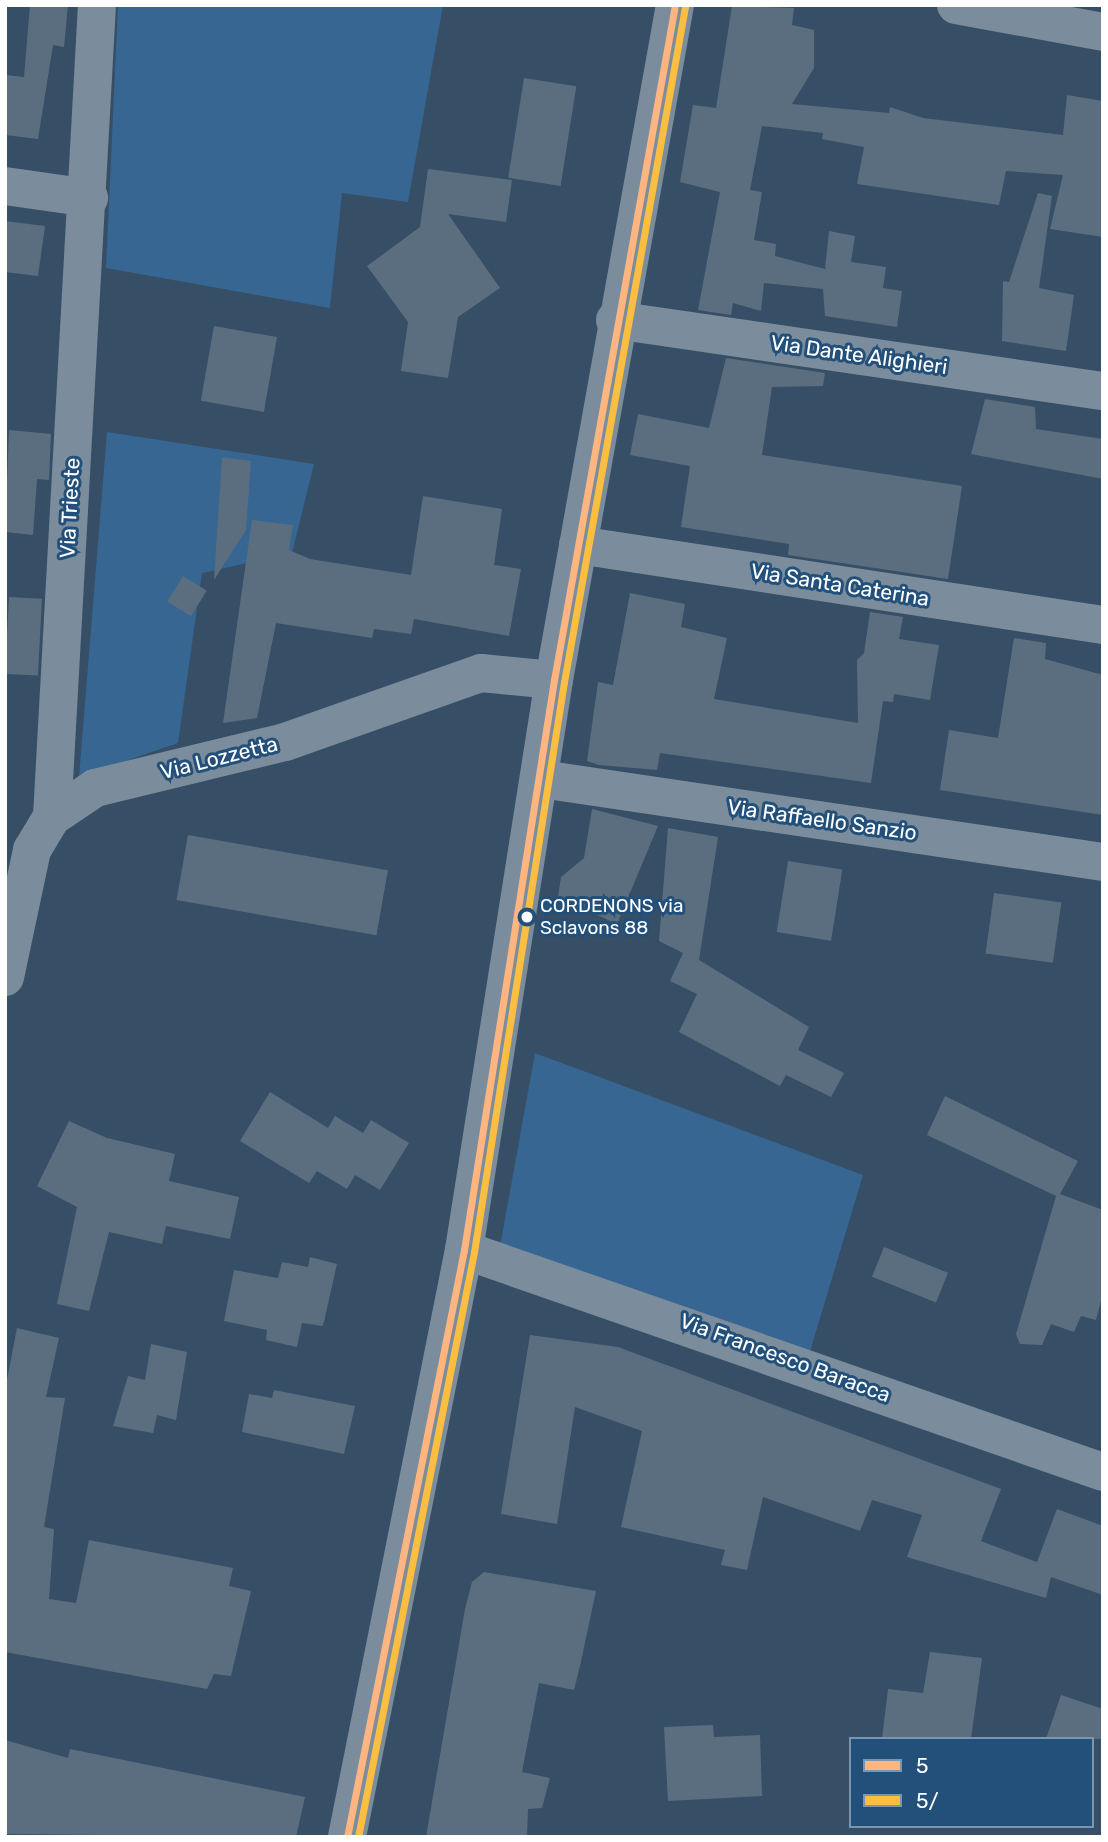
<!DOCTYPE html>
<html>
<head>
<meta charset="utf-8">
<style>
  body { margin:0 }
  #map { position:relative; width:1108px; height:1842px; overflow:hidden; background:#364f66; font-family:Rubik,sans-serif }
  div>[style] { position:absolute }
  [style*='--x'] { left:calc(var(--x)*1px); top:calc(var(--y)*1px); width:calc(var(--w)*1px); rotate:calc(var(--a)*1deg) }
  .green>* { inset:0; background:#366691 }
  .building>* { inset:0; background:#5b6e7f; transform-origin:0 0 }
  .minor>* { height:38px; margin:-19px; padding:0 19px; transform-origin:19px; border-radius:19px; background:#7b8d9d }
  .bus-1>* { height:7px; margin:-3.5px; padding:0 3.5px; transform-origin:3.5px; border-radius:3.5px; background:#ffb580 }
  .bus-2>* { height:7px; margin:-3.5px; padding:0 3.5px; transform-origin:3.5px; border-radius:3.5px; background:#fbbe40 }
  .dots>* { width:19px; height:19px; translate:-50% -50%; box-sizing:border-box; border:4px solid #22507a; border-radius:50% }
  span { translate:-50% -50%; white-space:nowrap; text-align:center; line-height:1.15; -webkit-text-stroke:6px #22507a; paint-order:stroke }
  .bus-label { font-size:19px; color:#fff }
  .left { translate:0 -50%; text-align:left }
  .street-label { font-size:21px; color:#fff }
  .frame { position:absolute; inset:0; border:7px solid #fff; pointer-events:none }
  .legend { position:absolute; left:849px; top:1737px; width:245px; height:91px; box-sizing:border-box; background:#22507a; border:2px solid #7a96af; margin:0; padding:9px 12px; list-style:none; font-size:21px; color:#fff }
  .legend li { display:flex; align-items:center; gap:14px; height:35px }
  .legend b { width:35px; border:2px solid #7a96af }
</style>
</head>
<body>
<div id="map">
  <div class="green">
    <i style="clip-path:polygon(118px 5px,443px 5px,408px 202px,342px 193px,330px 308px,106px 268px)"></i>
    <i style="clip-path:polygon(107px 432px,314px 464px,292px 553px,202px 573px,178px 743px,79px 777px)"></i>
    <i style="clip-path:polygon(535px 1053px,863px 1175px,809px 1355px,499px 1252px)"></i>
  </div>
  <div class="building">
    <i style="clip-path:polygon(30px 5px,68px 5px,64px 47px,53px 45px,38px 139px,5px 135px,5px 75px,24px 77px)"></i>
    <i style="clip-path:polygon(732px 6px,794px 8px,792px 25px,814px 30px,814px 68px,792px 104px,889px 113px,890px 107px,923px 118px,1063px 135px,1067px 95px,1103px 101px,1103px 237px,1050px 229px,1063px 175px,1006px 171px,999px 205px,857px 184px,864px 147px,822px 139px,823px 133px,762px 126px,750px 190px,762px 192px,754px 240px,776px 244px,775px 256px,825px 269px,829px 231px,855px 236px,851px 262px,886px 267px,883px 288px,902px 291px,897px 327px,825px 316px,823px 289px,764px 283px,761px 311px,733px 303px,731px 315px,698px 310px,720px 192px,680px 182px,693px 105px,716px 108px)"></i>
    <i style="left:524px;top:78px;width:53px;height:101px;rotate:9deg"></i>
    <i style="clip-path:polygon(428px 169px,512px 180px,506px 222px,448px 214px,500px 288px,458px 317px,448px 378px,401px 371px,408px 322px,367px 266px,420px 227px)"></i>
    <i style="clip-path:polygon(1038px 193px,1052px 196px,1039px 288px,1074px 295px,1066px 351px,1002px 341px,1003px 281px,1009px 282px)"></i>
    <i style="clip-path:polygon(5px 221px,45px 226px,38px 276px,5px 272px)"></i>
    <i style="left:214px;top:326px;width:64px;height:76px;rotate:10deg"></i>
    <i style="clip-path:polygon(726px 358px,825px 373px,823px 386px,772px 387px,762px 455px,962px 486px,948px 579px,788px 555px,789px 544px,681px 527px,690px 466px,630px 455px,638px 414px,709px 428px)"></i>
    <i style="clip-path:polygon(985px 399px,1035px 407px,1036px 429px,1103px 439px,1103px 479px,971px 454px)"></i>
    <i style="clip-path:polygon(9px 430px,51px 434px,49px 480px,37px 479px,33px 535px,5px 532px)"></i>
    <i style="clip-path:polygon(222px 457px,251px 461px,246px 530px,214px 580px)"></i>
    <i style="clip-path:polygon(423px 496px,502px 509px,494px 565px,521px 569px,509px 636px,414px 619px,411px 634px,374px 629px,372px 638px,276px 623px,257px 718px,223px 723px,252px 520px,293px 525px,289px 550px,310px 559px,411px 575px)"></i>
    <i style="left:183px;top:576px;width:28px;height:30px;rotate:32deg"></i>
    <i style="clip-path:polygon(630px 593px,685px 604px,681px 627px,727px 638px,714px 699px,858px 723px,857px 660px,864px 653px,870px 612px,903px 617px,899px 639px,939px 645px,930px 700px,894px 694px,893px 702px,883px 701px,871px 783px,660px 753px,657px 770px,599px 765px,587px 761px,598px 682px,613px 685px)"></i>
    <i style="left:9px;top:597px;width:33px;height:77px;rotate:3deg"></i>
    <i style="clip-path:polygon(1014px 638px,1046px 643px,1045px 659px,1103px 675px,1103px 815px,940px 790px,949px 730px,998px 738px)"></i>
    <i style="clip-path:polygon(592px 809px,658px 826px,617px 924px,558px 897px,561px 877px,584px 858px)"></i>
    <i style="clip-path:polygon(668px 828px,718px 837px,699px 960px,809px 1027px,798px 1050px,844px 1073px,831px 1097px,786px 1075px,780px 1086px,679px 1032px,697px 994px,670px 981px,683px 953px,659px 941px)"></i>
    <i style="left:188px;top:835px;width:203px;height:66px;rotate:10deg"></i>
    <i style="left:788px;top:861px;width:55px;height:72px;rotate:9deg"></i>
    <i style="left:994px;top:893px;width:68px;height:61px;rotate:8deg"></i>
    <i style="clip-path:polygon(270px 1092px,328px 1128px,335px 1116px,363px 1133px,371px 1120px,409px 1143px,380px 1190px,355px 1175px,347px 1189px,317px 1171px,309px 1183px,240px 1141px)"></i>
    <i style="clip-path:polygon(945px 1096px,1078px 1161px,1060px 1194px,1103px 1210px,1103px 1293px,1096px 1320px,1081px 1316px,1074px 1332px,1051px 1324px,1042px 1345px,1020px 1344px,1016px 1334px,1056px 1196px,927px 1135px)"></i>
    <i style="clip-path:polygon(69px 1121px,107px 1138px,175px 1154px,169px 1181px,239px 1197px,230px 1239px,166px 1226px,162px 1244px,109px 1232px,89px 1311px,57px 1304px,77px 1207px,37px 1186px)"></i>
    <i style="left:884px;top:1247px;width:69px;height:32px;rotate:22deg"></i>
    <i style="clip-path:polygon(310px 1257px,337px 1264px,323px 1326px,302px 1323px,297px 1347px,266px 1340px,267px 1330px,224px 1321px,234px 1270px,278px 1278px,282px 1262px,308px 1267px)"></i>
    <i style="clip-path:polygon(17px 1328px,59px 1338px,46px 1397px,65px 1398px,44px 1527px,54px 1529px,49px 1599px,76px 1603px,89px 1540px,233px 1568px,229px 1586px,251px 1591px,231px 1676px,214px 1674px,207px 1689px,5px 1652px,5px 1390px)"></i>
    <i style="clip-path:polygon(530px 1335px,618px 1347px,1001px 1489px,981px 1541px,1037px 1562px,1057px 1509px,1103px 1526px,1103px 1595px,1051px 1577px,1046px 1598px,907px 1557px,922px 1515px,872px 1500px,860px 1531px,763px 1497px,747px 1570px,721px 1565px,725px 1550px,621px 1527px,642px 1431px,575px 1407px,557px 1524px,501px 1514px)"></i>
    <i style="clip-path:polygon(151px 1344px,187px 1352px,176px 1420px,157px 1415px,153px 1433px,113px 1426px,128px 1376px,145px 1380px)"></i>
    <i style="clip-path:polygon(274px 1390px,355px 1406px,344px 1454px,242px 1432px,249px 1394px,272px 1398px)"></i>
    <i style="clip-path:polygon(484px 1572px,596px 1591px,580px 1666px,574px 1690px,539px 1683px,522px 1772px,550px 1778px,542px 1808px,528px 1809px,527px 1837px,426px 1837px,465px 1609px,472px 1582px)"></i>
    <i style="clip-path:polygon(930px 1652px,982px 1658px,971px 1739px,882px 1739px,888px 1689px,923px 1693px)"></i>
    <i style="clip-path:polygon(1061px 1695px,1103px 1709px,1103px 1739px,1046px 1739px)"></i>
    <i style="clip-path:polygon(713px 1725px,714px 1737px,760px 1735px,762px 1796px,668px 1801px,664px 1727px)"></i>
    <i style="clip-path:polygon(5px 1740px,68px 1758px,70px 1749px,305px 1797px,296px 1837px,5px 1834px)"></i>
  </div>
  <div class="minor">
    <i style="--x:956;--y:5;--w:149;--a:10.4"></i>
    <i style="--x:5;--y:186;--w:85;--a:8.1"></i>
    <i style="--x:615;--y:320;--w:493;--a:8.3"></i>
    <i style="--x:578;--y:545;--w:531;--a:8.66"></i>
    <i style="--x:541;--y:779;--w:568;--a:8.4"></i>
    <i style="--x:52;--y:817;--w:813;--a:-86.83"></i>
    <i style="--x:5;--y:977;--w:130;--a:-78"></i>
    <i style="--x:32;--y:850;--w:39;--a:-59"></i>
    <i style="--x:52;--y:817;--w:52;--a:-34"></i>
    <i style="--x:95;--y:788;--w:195;--a:-13.6"></i>
    <i style="--x:285;--y:742;--w:208;--a:-19.4"></i>
    <i style="--x:481;--y:673;--w:73;--a:5.5"></i>
    <i style="--x:464;--y:1250;--w:676;--a:19.16"></i>
    <i style="--x:347;--y:1837;--w:599;--a:-78.73"></i>
    <i style="--x:464;--y:1250;--w:577;--a:-81.03"></i>
    <i style="--x:554;--y:680;--w:686;--a:-79.84"></i>
  </div>
  <div class="bus-1">
    <i style="--x:347;--y:1837;--w:599;--a:-78.73"></i>
    <i style="--x:464;--y:1250;--w:577;--a:-81.03"></i>
    <i style="--x:554;--y:680;--w:686;--a:-79.84"></i>
  </div>
  <div class="bus-2">
    <i style="--x:358;--y:1837;--w:596;--a:-78.78"></i>
    <i style="--x:474;--y:1252;--w:577;--a:-81.03"></i>
    <i style="--x:564;--y:682;--w:686;--a:-79.84"></i>
  </div>
  <div class="dots">
    <i style="left:527px;top:917px;background:#fff"></i>
  </div>
  <div class="bus-label">
    <span class="left" style="left:540px;top:917px">CORDENONS via<br>Sclavons 88</span>
  </div>
  <div class="street-label">
    <span style="left:859px;top:355px;rotate:8deg">Via Dante Alighieri</span>
    <span style="left:70px;top:508px;rotate:-87deg">Via Trieste</span>
    <span style="left:840px;top:585px;rotate:9deg">Via Santa Caterina</span>
    <span style="left:219px;top:758px;rotate:-14deg">Via Lozzetta</span>
    <span style="left:822px;top:820px;rotate:8deg">Via Raffaello Sanzio</span>
    <span style="left:785px;top:1358px;rotate:20deg">Via Francesco Baracca</span>
  </div>
  <div class="frame"></div>
  <ul class="legend">
  <li><b style="height:9px;background:#ffb580"></b>5</li>
  <li><b style="height:9px;background:#fbbe40"></b>5/</li>
  </ul>
</div>
</body>
</html>
